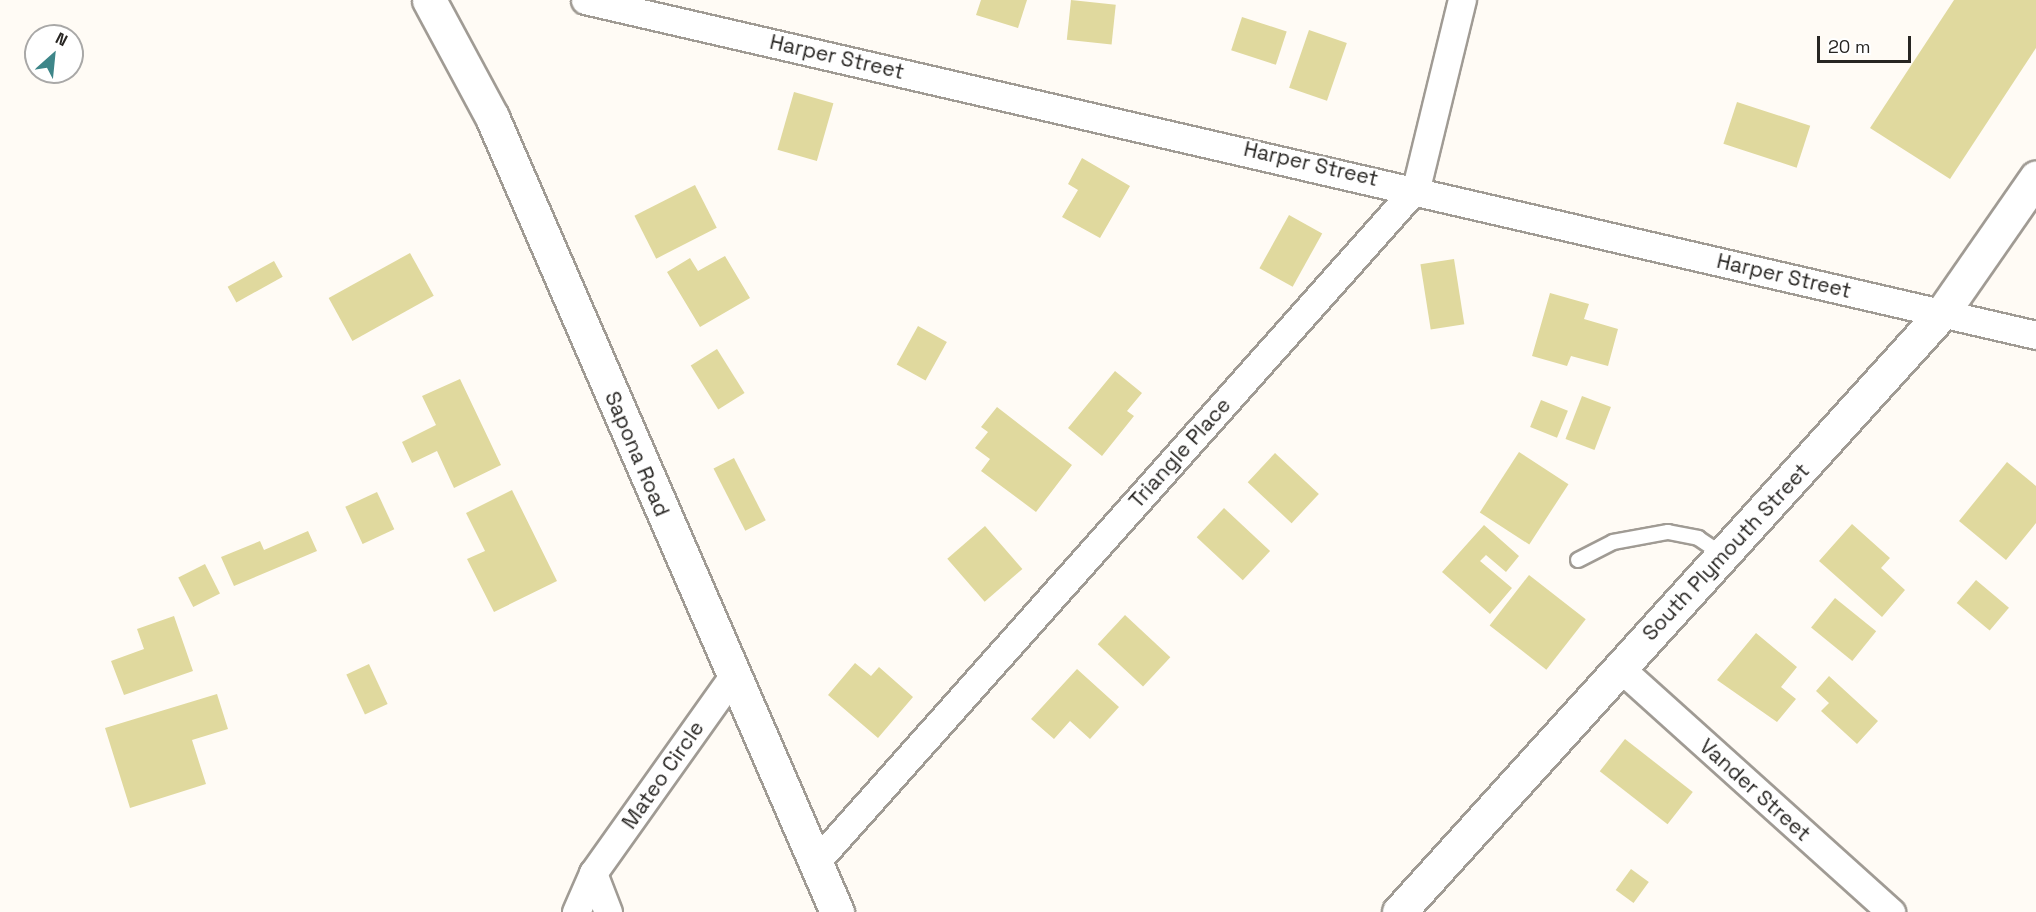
<!DOCTYPE html>
<html>
<head>
<meta charset="utf-8">
<style>
  body { margin:0 }
  #map { position:relative; width:2036px; height:912px; overflow:hidden; background:#fffbf5; font-family:"Space Grotesk",sans-serif }
  div>[style] { position:absolute }
  [style*='--x'] { left:calc(var(--x)*1px); top:calc(var(--y)*1px); width:calc(var(--w)*1px); rotate:calc(var(--a)*1deg) }
  .building>* { inset:0; background:#e0d99e; transform-origin:0 0 }
  .roads { filter:drop-shadow(2px 0 #a09b94) drop-shadow(-2px 0 #a09b94) drop-shadow(0 2px #a09b94) drop-shadow(0 -2px #a09b94) }
  .service>* { height:14px; margin:-7px; padding:0 7px; transform-origin:7px; border-radius:7px; background:#fff }
  .minor>* { height:27px; margin:-13.5px; padding:0 13.5px; transform-origin:13.5px; border-radius:13.5px; background:#fff }
  .tertiary>* { height:33px; margin:-16.5px; padding:0 16.5px; transform-origin:16.5px; border-radius:16.5px; background:#fff }
  span { translate:-50% -50%; white-space:nowrap; text-align:center; line-height:1.15; -webkit-text-stroke:4.5px #fff; paint-order:stroke }
  .street-label { font-size:21px; color:#272522 }
  .north { position:absolute; left:24px; top:24px; width:60px; height:60px; box-sizing:border-box; background:#fff; border:2px solid #a9a8a7; border-radius:50%; rotate:27deg; font-size:16px; font-weight:700; line-height:24px; text-align:center; color:#272522 }
  .north::after { content:''; display:block; margin:auto; width:21px; height:27px; background:#3e8689; clip-path:polygon(50% 0,100% 100%,50% 72%,0 100%) }
  .scale { position:absolute; left:1817px; top:36px; width:94px; height:27px; box-sizing:border-box; border:3px solid #272522; border-top:0; padding-left:8px; font-size:18px; line-height:21px; white-space:nowrap; color:#272522; -webkit-text-stroke:4px #fff; paint-order:stroke }
</style>
</head>
<body>
<div id="map">
  <div class="building">
    <i style="clip-path:polygon(981px 0,1027px 0,1018px 28px,976px 15px)"></i>
    <i style="left:1071px;top:0;width:45px;height:40px;rotate:6deg"></i>
    <i style="clip-path:polygon(1954px 0,2036px 0,2036px 48px,1950px 179px,1870px 128px)"></i>
    <i style="left:1242px;top:17px;width:47px;height:35px;rotate:18deg"></i>
    <i style="left:1309px;top:30px;width:40px;height:61px;rotate:19deg"></i>
    <i style="left:794px;top:92px;width:41px;height:60px;rotate:16deg"></i>
    <i style="left:1737px;top:102px;width:77px;height:44px;rotate:18deg"></i>
    <i style="clip-path:polygon(1082px 158px,1130px 186px,1100px 238px,1062px 217px,1078px 190px,1068px 184px)"></i>
    <i style="left:695px;top:185px;width:48px;height:68px;rotate:63deg"></i>
    <i style="left:1289px;top:215px;width:38px;height:61px;rotate:29deg"></i>
    <i style="left:410px;top:253px;width:49px;height:93px;rotate:61deg"></i>
    <i style="clip-path:polygon(725px 256px,750px 298px,700px 327px,667px 272px,690px 258px,698px 271px)"></i>
    <i style="left:1454px;top:259px;width:66px;height:34px;rotate:81deg"></i>
    <i style="left:274px;top:261px;width:18px;height:53px;rotate:61deg"></i>
    <i style="clip-path:polygon(1550px 293px,1589px 304px,1584px 319px,1618px 329px,1608px 366px,1571px 356px,1567px 366px,1532px 356px)"></i>
    <i style="left:918px;top:326px;width:33px;height:44px;rotate:29deg"></i>
    <i style="left:717px;top:349px;width:52px;height:31px;rotate:58deg"></i>
    <i style="clip-path:polygon(1115px 371px,1142px 393px,1127px 411px,1134px 416px,1102px 456px,1068px 428px)"></i>
    <i style="clip-path:polygon(460px 379px,501px 465px,454px 488px,437px 451px,412px 463px,402px 442px,436px 425px,422px 396px)"></i>
    <i style="left:1582px;top:396px;width:31px;height:46px;rotate:21deg"></i>
    <i style="left:1541px;top:400px;width:29px;height:29px;rotate:22deg"></i>
    <i style="clip-path:polygon(997px 407px,1072px 465px,1036px 512px,981px 471px,990px 459px,975px 448px,988px 432px,981px 427px)"></i>
    <i style="left:1519px;top:452px;width:59px;height:72px;rotate:33deg"></i>
    <i style="left:1275px;top:453px;width:60px;height:40px;rotate:43deg"></i>
    <i style="left:734px;top:458px;width:70px;height:23px;rotate:63deg"></i>
    <i style="clip-path:polygon(2007px 462px,2036px 486px,2036px 523px,2006px 560px,1959px 521px)"></i>
    <i style="clip-path:polygon(512px 490px,557px 581px,494px 612px,467px 559px,485px 551px,466px 513px)"></i>
    <i style="left:377px;top:492px;width:41px;height:35px;rotate:65deg"></i>
    <i style="left:1224px;top:508px;width:63px;height:40px;rotate:43deg"></i>
    <i style="clip-path:polygon(1852px 524px,1890px 558px,1881px 568px,1905px 590px,1882px 617px,1819px 561px)"></i>
    <i style="clip-path:polygon(1484px 525px,1519px 556px,1506px 572px,1486px 555px,1480px 561px,1512px 588px,1490px 614px,1442px 572px)"></i>
    <i style="left:985px;top:526px;width:57px;height:50px;rotate:49deg"></i>
    <i style="clip-path:polygon(308px 531px,317px 551px,234px 586px,221px 557px,260px 541px,264px 550px)"></i>
    <i style="left:205px;top:564px;width:33px;height:30px;rotate:63deg"></i>
    <i style="left:1529px;top:575px;width:72px;height:64px;rotate:38deg"></i>
    <i style="left:1976px;top:580px;width:43px;height:30px;rotate:40deg"></i>
    <i style="left:1835px;top:598px;width:53px;height:38px;rotate:39deg"></i>
    <i style="left:1125px;top:615px;width:62px;height:40px;rotate:43deg"></i>
    <i style="clip-path:polygon(174px 616px,193px 671px,124px 695px,111px 661px,144px 649px,137px 629px)"></i>
    <i style="clip-path:polygon(1756px 633px,1797px 667px,1781px 687px,1796px 699px,1777px 722px,1717px 680px)"></i>
    <i style="clip-path:polygon(855px 663px,871px 676px,879px 667px,913px 697px,878px 738px,828px 695px)"></i>
    <i style="left:369px;top:664px;width:44px;height:25px;rotate:65deg"></i>
    <i style="clip-path:polygon(1077px 669px,1119px 707px,1090px 739px,1070px 721px,1054px 739px,1031px 719px)"></i>
    <i style="clip-path:polygon(1829px 676px,1878px 721px,1857px 744px,1821px 711px,1829px 703px,1816px 691px)"></i>
    <i style="clip-path:polygon(217px 694px,228px 729px,192px 740px,206px 784px,130px 808px,105px 728px)"></i>
    <i style="left:1625px;top:739px;width:86px;height:41px;rotate:38deg"></i>
    <i style="left:1631px;top:869px;width:22px;height:26px;rotate:36deg"></i>
  </div>
  <div class="roads">
    <div class="service">
      <i style="--x:1578;--y:560;--w:39;--a:-27"></i>
      <i style="--x:1613;--y:542;--w:56;--a:-10.3"></i>
      <i style="--x:1668;--y:532;--w:31;--a:11"></i>
      <i style="--x:1698;--y:538;--w:30;--a:34"></i>
    </div>
    <div class="minor">
      <i style="--x:585;--y:0;--w:1489;--a:13"></i>
      <i style="--x:1620;--y:668;--w:365;--a:42"></i>
      <i style="--x:815;--y:863;--w:904;--a:-48.32"></i>
      <i style="--x:1416;--y:188;--w:194;--a:-76.3"></i>
      <i style="--x:593;--y:873;--w:42;--a:69"></i>
      <i style="--x:576;--y:912;--w:43;--a:-66.4"></i>
      <i style="--x:593;--y:873;--w:242;--a:-54.6"></i>
    </div>
    <div class="tertiary">
      <i style="--x:429;--y:0;--w:133;--a:61.7"></i>
      <i style="--x:492;--y:117;--w:867;--a:66.54"></i>
      <i style="--x:1399;--y:912;--w:808;--a:-47.81"></i>
      <i style="--x:1942;--y:313;--w:165;--a:-55.2"></i>
    </div>
  </div>
  <div class="street-label">
    <span style="left:837px;top:57px;rotate:13deg">Harper Street</span>
    <span style="left:1311px;top:164px;rotate:13deg">Harper Street</span>
    <span style="left:1784px;top:276px;rotate:13deg">Harper Street</span>
    <span style="left:1180px;top:453px;rotate:-48deg">Triangle Place</span>
    <span style="left:637px;top:454px;rotate:67deg">Sapona Road</span>
    <span style="left:1726px;top:552px;rotate:-47deg">South Plymouth Street</span>
    <span style="left:663px;top:775px;rotate:-55deg">Mateo Circle</span>
    <span style="left:1755px;top:790px;rotate:42deg">Vander Street</span>
  </div>
  <div class="north">N</div>
  <div class="scale">20 m</div>
</div>
</body>
</html>
